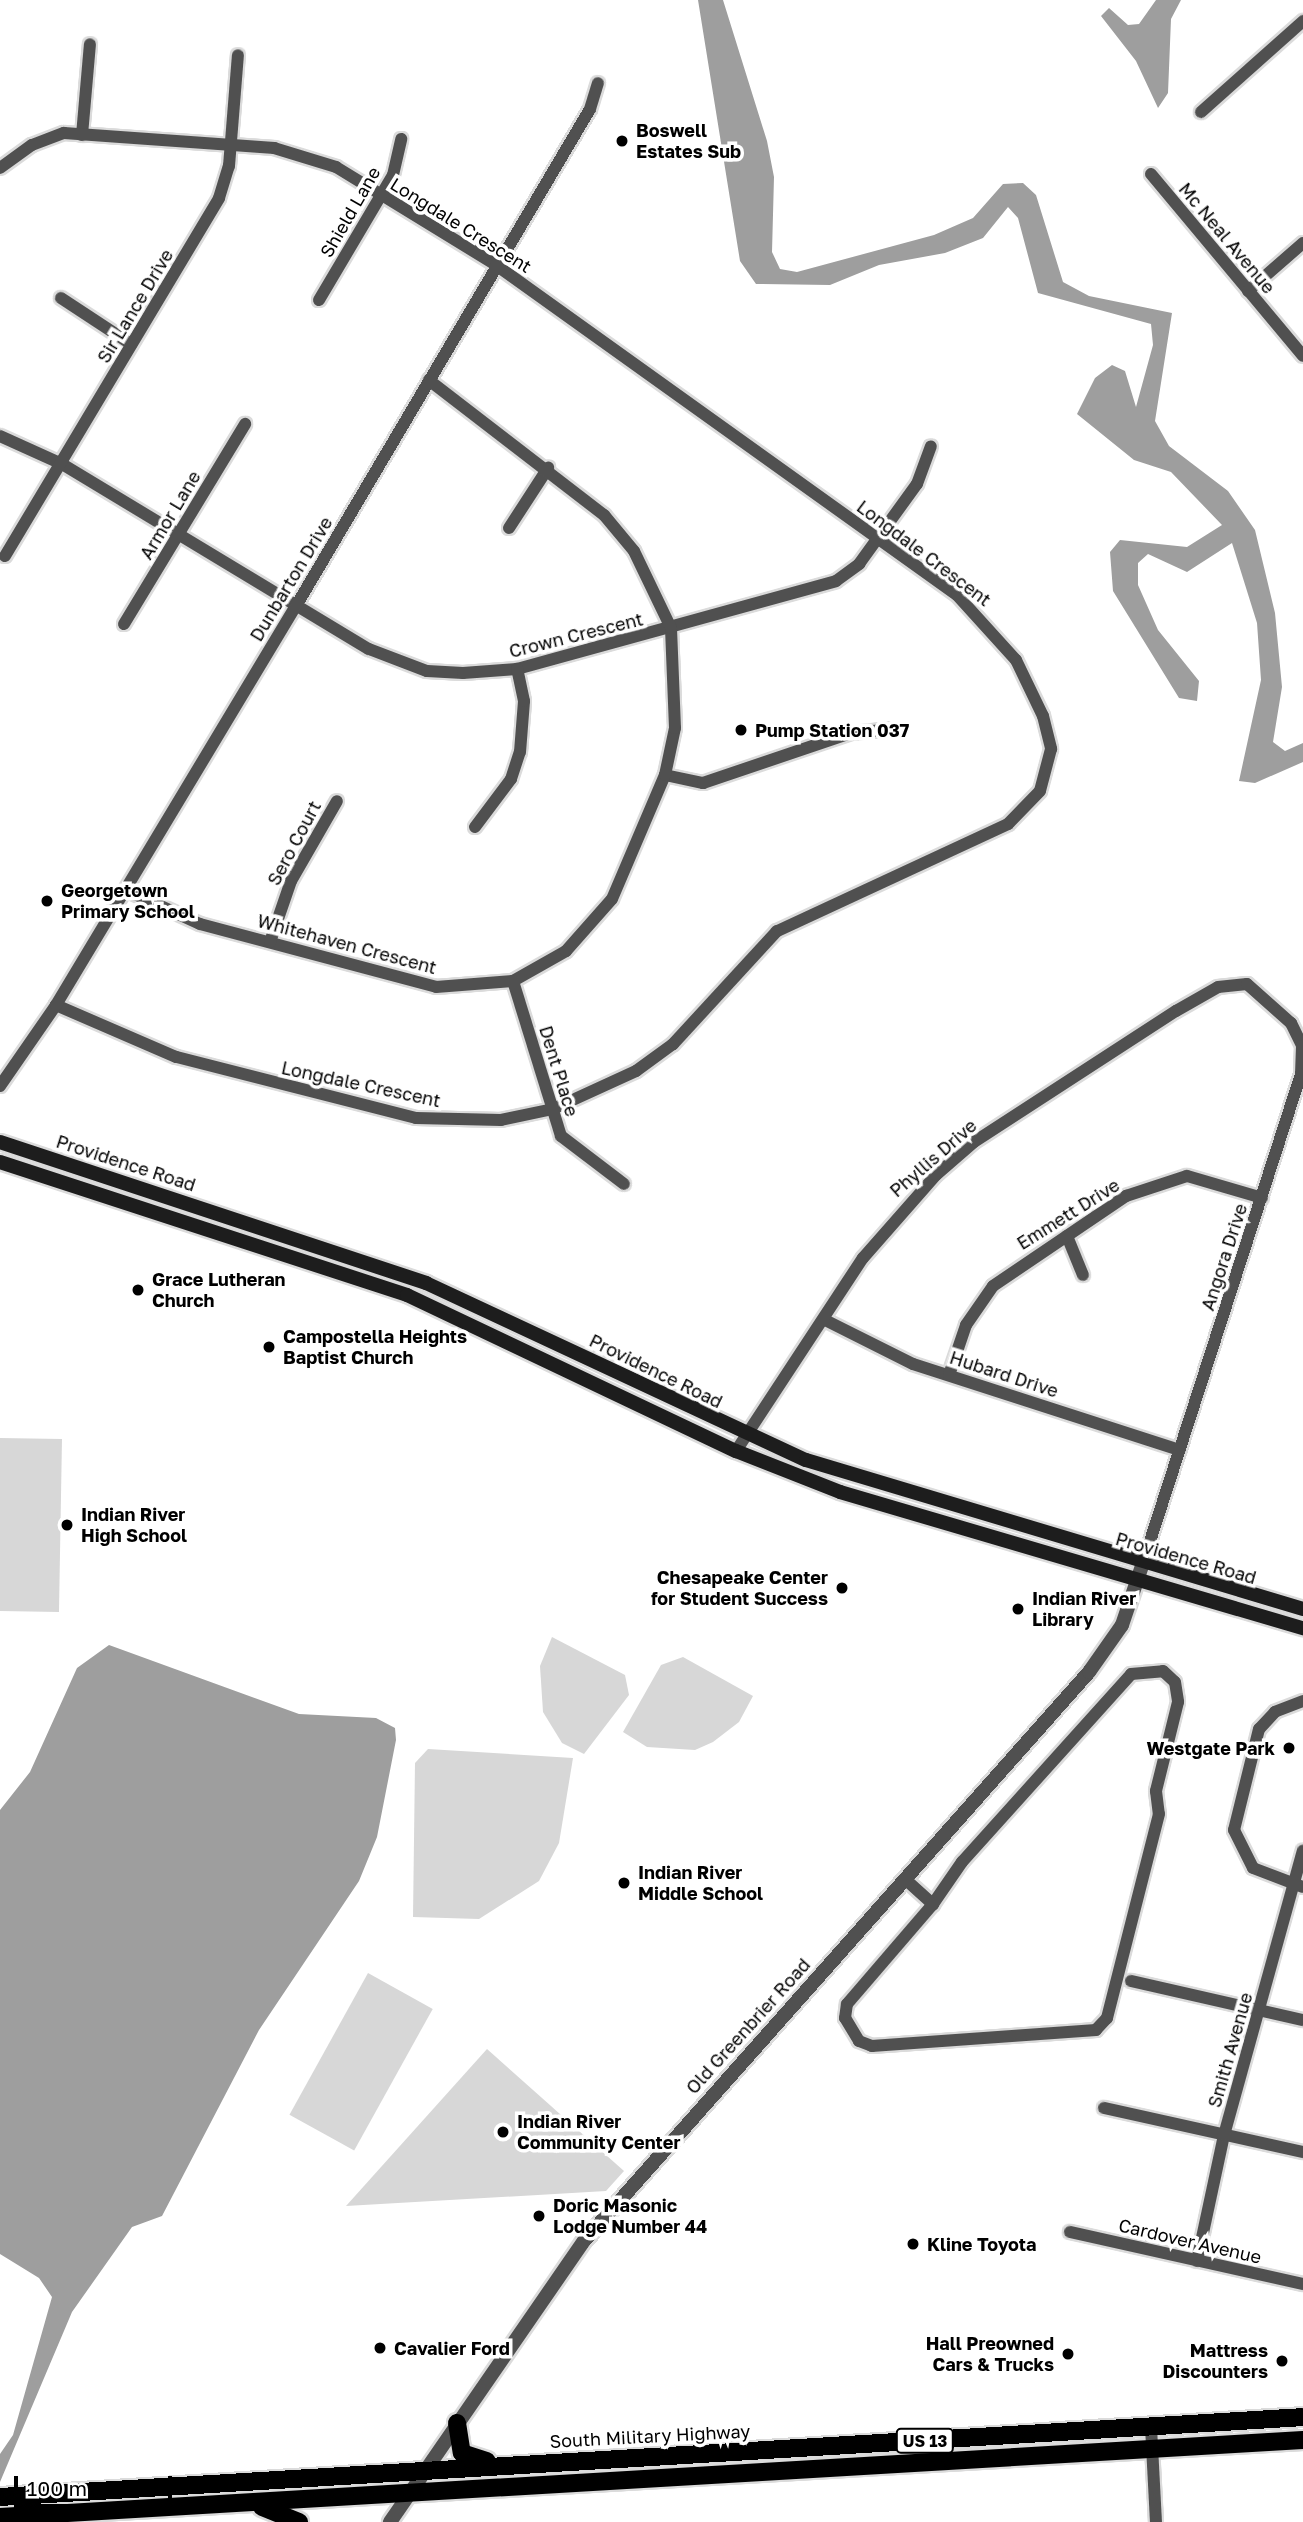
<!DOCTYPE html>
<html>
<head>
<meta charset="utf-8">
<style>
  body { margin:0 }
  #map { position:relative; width:1303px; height:2522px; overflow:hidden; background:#fff; font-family:"Golos Text",sans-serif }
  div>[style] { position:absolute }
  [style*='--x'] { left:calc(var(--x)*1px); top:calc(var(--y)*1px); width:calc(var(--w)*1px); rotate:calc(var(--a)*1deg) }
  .green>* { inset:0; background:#d7d7d7; transform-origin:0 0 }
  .water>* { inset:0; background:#9e9e9e }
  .roads { filter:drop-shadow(2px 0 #dbdbdb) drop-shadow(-2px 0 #dbdbdb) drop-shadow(0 2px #dbdbdb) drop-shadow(0 -2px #dbdbdb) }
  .minor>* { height:12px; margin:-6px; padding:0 6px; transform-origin:6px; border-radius:6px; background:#505050 }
  .tertiary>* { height:14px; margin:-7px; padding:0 7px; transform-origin:7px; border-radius:7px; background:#505050 }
  .secondary>* { height:14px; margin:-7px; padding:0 7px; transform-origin:7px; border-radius:7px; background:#1d1d1d }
  .primary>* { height:18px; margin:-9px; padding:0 9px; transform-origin:9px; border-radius:9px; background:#000 }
  .dots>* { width:19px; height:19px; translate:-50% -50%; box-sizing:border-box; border:4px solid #fff; border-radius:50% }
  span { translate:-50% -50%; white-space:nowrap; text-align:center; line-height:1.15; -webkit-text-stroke:7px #fff; paint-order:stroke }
  .shield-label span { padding:2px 5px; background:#fff; border:2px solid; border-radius:5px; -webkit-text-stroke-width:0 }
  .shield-label { font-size:16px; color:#000; font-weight:700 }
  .poi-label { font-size:18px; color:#000; font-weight:700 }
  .left { translate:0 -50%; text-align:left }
  .right { translate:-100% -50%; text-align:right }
  .street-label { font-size:18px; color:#000 }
  .scale { position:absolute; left:14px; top:2476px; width:158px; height:32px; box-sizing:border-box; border:4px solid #000; border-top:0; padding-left:9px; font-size:21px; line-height:24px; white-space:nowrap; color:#000; -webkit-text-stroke:5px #fff; paint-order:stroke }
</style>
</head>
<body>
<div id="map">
  <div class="green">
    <i style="left:0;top:1438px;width:62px;height:173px;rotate:1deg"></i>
    <i style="clip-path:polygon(552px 1637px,625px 1675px,629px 1695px,584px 1754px,562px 1743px,543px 1712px,540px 1666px)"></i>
    <i style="clip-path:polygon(683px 1657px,753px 1696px,739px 1722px,713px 1742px,695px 1750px,647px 1747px,623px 1732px,661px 1665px)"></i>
    <i style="clip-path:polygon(428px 1749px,573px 1758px,559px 1843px,539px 1881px,479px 1919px,413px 1917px,415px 1763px)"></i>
    <i style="left:368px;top:1973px;width:74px;height:162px;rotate:29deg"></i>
    <i style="clip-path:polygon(487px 2049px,624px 2171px,606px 2191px,346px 2206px)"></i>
  </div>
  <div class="water">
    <i style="clip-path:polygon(698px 0,723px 0,767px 141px,774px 177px,772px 252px,780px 269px,797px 272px,934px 235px,973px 218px,1003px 184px,1023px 183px,1036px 195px,1063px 282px,1089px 296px,1172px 313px,1155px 421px,1169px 446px,1228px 491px,1255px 530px,1275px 613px,1282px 687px,1273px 742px,1285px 751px,1303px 743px,1303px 762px,1255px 783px,1239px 781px,1261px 680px,1257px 623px,1232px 543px,1187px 572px,1148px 554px,1138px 563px,1138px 585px,1158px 630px,1199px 681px,1197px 701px,1179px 698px,1113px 591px,1110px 552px,1120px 540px,1187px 547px,1222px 525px,1171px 472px,1134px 460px,1077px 414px,1095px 378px,1112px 365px,1125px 371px,1136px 407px,1153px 345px,1151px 324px,1038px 293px,1018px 218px,1008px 207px,983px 238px,945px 253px,879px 265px,830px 285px,756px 284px,740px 261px)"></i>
    <i style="clip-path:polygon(1156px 0,1181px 0,1171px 19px,1168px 93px,1158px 108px,1136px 61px,1101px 16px,1109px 8px,1128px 25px,1139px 24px)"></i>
    <i style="clip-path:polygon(109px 1645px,299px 1714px,376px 1718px,395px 1728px,396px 1740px,377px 1837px,359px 1881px,259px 2030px,162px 2216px,132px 2227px,72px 2312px,0 2482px,0 2454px,13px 2435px,52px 2297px,39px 2278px,0 2254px,0 1810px,30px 1772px,77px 1668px)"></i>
  </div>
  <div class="roads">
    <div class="minor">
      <i style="--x:1201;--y:112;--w:137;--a:-41.7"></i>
      <i style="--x:82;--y:135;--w:91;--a:-85"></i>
      <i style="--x:0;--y:168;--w:39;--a:-36"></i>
      <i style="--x:32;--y:145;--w:34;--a:-21"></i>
      <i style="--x:64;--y:133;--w:211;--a:4.1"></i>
      <i style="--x:274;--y:148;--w:65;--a:17"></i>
      <i style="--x:336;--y:167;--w:188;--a:31.5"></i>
      <i style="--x:496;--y:265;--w:567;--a:35.6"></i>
      <i style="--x:957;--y:595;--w:88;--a:47.8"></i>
      <i style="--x:1016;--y:660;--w:62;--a:64.3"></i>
      <i style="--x:1043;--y:716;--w:34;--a:76"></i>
      <i style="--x:1051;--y:749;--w:43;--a:104.7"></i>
      <i style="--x:1040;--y:791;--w:46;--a:134.1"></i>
      <i style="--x:1008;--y:824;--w:255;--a:155.1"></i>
      <i style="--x:777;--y:931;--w:154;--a:132.6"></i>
      <i style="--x:673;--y:1044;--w:46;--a:143.9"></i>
      <i style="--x:636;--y:1071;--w:91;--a:155.4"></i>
      <i style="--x:553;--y:1109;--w:53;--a:168.1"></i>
      <i style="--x:501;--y:1120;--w:85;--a:-178.7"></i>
      <i style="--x:416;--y:1118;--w:248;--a:-165.7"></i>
      <i style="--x:176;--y:1057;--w:131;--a:-156.6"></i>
      <i style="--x:1151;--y:174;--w:237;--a:50.1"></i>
      <i style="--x:1248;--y:291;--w:73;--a:-41.1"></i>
      <i style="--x:61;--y:298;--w:84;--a:33.3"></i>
      <i style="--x:319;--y:300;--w:145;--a:-59.4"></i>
      <i style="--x:393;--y:175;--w:37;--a:-77"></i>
      <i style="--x:0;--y:436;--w:68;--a:24.3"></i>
      <i style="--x:62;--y:464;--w:358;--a:31.1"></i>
      <i style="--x:369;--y:649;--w:62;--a:20.8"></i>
      <i style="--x:427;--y:671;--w:36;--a:3"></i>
      <i style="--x:463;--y:673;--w:54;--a:-4.2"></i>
      <i style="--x:517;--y:669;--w:331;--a:-15.4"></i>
      <i style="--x:836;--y:581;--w:29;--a:-36"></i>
      <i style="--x:859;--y:564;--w:99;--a:-54.1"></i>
      <i style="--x:917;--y:484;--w:40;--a:-69.8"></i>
      <i style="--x:509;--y:528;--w:72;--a:-57"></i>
      <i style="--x:5;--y:556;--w:417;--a:-59.1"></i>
      <i style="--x:219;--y:198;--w:34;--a:-73"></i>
      <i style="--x:229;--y:166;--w:111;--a:-85.4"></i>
      <i style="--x:124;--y:624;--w:234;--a:-58.8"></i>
      <i style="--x:665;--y:775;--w:39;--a:12"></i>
      <i style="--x:703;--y:783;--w:156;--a:-18.7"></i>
      <i style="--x:851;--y:733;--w:43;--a:-5.3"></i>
      <i style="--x:475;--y:827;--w:60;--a:-53.1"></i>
      <i style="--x:511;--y:779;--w:28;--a:-72"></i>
      <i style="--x:520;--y:752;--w:51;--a:-85.5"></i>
      <i style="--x:524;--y:701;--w:33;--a:-102"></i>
      <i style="--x:126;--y:890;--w:81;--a:24.7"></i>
      <i style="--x:200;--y:924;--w:244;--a:14.9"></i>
      <i style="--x:436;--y:987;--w:77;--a:-4.5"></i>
      <i style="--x:513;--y:981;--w:61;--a:-29.5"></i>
      <i style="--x:566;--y:951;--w:69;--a:-48.5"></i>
      <i style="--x:612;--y:899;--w:135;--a:-66.9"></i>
      <i style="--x:665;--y:775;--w:48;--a:-78"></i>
      <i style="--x:675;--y:728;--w:100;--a:-92.3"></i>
      <i style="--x:671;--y:628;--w:85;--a:-115.7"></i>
      <i style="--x:634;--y:551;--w:47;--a:-129.8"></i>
      <i style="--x:604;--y:515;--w:221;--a:-142.4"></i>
      <i style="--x:270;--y:942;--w:65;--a:-71"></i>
      <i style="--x:291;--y:881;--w:92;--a:-60.1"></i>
      <i style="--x:513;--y:981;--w:162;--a:72.8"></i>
      <i style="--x:561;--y:1136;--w:79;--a:37.3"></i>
      <i style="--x:0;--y:1086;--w:98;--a:-55.3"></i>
      <i style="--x:56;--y:1005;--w:466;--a:-59"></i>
      <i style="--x:296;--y:606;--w:577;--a:-59.39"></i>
      <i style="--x:590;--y:109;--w:27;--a:-73"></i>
      <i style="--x:1067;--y:1236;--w:42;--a:67.7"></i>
      <i style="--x:825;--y:1320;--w:98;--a:26.6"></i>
      <i style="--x:913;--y:1364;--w:280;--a:17.9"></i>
      <i style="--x:949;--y:1375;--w:53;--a:-71.2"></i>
      <i style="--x:966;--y:1325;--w:47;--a:-55.3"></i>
      <i style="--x:993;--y:1286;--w:161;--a:-34.1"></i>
      <i style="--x:1126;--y:1196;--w:64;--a:-18.2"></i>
      <i style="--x:1187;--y:1176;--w:78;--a:16.3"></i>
      <i style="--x:736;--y:1451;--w:231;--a:-56.7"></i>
      <i style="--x:863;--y:1258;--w:111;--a:-48.7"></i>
      <i style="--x:936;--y:1175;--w:50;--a:-41"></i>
      <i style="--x:974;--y:1142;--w:241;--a:-33"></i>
      <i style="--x:1176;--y:1011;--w:48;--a:-29.7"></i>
      <i style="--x:1218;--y:987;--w:29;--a:-6"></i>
      <i style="--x:1247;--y:984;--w:59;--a:41.6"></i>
      <i style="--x:1291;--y:1023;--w:25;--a:64"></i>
      <i style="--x:1302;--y:1046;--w:28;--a:92"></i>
      <i style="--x:1301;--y:1074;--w:517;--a:107.91"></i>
      <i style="--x:1303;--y:1701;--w:30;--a:159"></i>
      <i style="--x:1275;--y:1712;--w:23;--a:133"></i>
      <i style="--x:1259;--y:1729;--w:104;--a:103.9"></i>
      <i style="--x:1234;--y:1830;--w:42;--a:63.4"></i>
      <i style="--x:1253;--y:1868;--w:53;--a:20.8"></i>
      <i style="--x:905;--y:1879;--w:38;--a:42"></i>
      <i style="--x:933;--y:1904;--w:51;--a:-55.4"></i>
      <i style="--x:962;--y:1862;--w:253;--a:-48"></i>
      <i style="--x:1131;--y:1674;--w:32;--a:-5"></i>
      <i style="--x:1163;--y:1671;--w:16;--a:43"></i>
      <i style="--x:1175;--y:1682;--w:20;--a:81"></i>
      <i style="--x:1178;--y:1702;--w:92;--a:103.9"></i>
      <i style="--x:1156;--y:1791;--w:23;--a:83"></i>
      <i style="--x:1159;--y:1814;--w:211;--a:104.3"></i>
      <i style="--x:1107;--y:2018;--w:16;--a:133"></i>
      <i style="--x:1096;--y:2030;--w:225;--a:175.9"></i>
      <i style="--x:872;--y:2046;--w:14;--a:-159"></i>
      <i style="--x:859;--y:2041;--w:27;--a:-121"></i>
      <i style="--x:845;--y:2018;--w:14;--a:-82"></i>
      <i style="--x:847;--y:2004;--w:132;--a:-49.3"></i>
      <i style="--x:1131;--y:1981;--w:176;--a:12.8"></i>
      <i style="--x:1104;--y:2108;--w:204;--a:12.5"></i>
      <i style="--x:1070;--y:2232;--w:239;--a:12.6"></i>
      <i style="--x:1197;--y:2261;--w:129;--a:-77.9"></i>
      <i style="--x:1224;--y:2135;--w:295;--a:-74.5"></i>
      <i style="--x:1151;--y:2427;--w:95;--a:87"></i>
    </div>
    <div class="tertiary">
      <i style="--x:390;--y:2522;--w:341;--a:-55.4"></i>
      <i style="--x:584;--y:2241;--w:761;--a:-48.41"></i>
      <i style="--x:1089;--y:1672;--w:57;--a:-54.9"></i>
      <i style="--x:1122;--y:1625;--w:62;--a:-71.3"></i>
    </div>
    <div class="secondary">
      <i style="--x:0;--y:1142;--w:449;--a:18.3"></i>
      <i style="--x:426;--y:1283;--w:419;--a:25"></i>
      <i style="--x:806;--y:1460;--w:519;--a:16.69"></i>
      <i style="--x:0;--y:1162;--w:428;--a:18.1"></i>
      <i style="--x:407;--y:1295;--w:364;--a:25.4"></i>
      <i style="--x:736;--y:1451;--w:112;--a:21.5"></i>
      <i style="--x:840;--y:1492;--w:483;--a:16.4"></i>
    </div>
    <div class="primary">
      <i style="--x:457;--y:2423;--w:30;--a:81"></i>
      <i style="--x:462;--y:2453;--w:26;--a:18"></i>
      <i style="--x:0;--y:2497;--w:1305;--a:-3.51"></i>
      <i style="--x:262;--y:2507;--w:40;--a:22"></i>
      <i style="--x:0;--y:2517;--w:1305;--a:-3.38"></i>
    </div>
  </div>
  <div class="dots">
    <i style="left:622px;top:141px;background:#000"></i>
    <i style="left:741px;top:730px;background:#000"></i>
    <i style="left:47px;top:901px;background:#000"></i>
    <i style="left:138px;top:1290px;background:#000"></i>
    <i style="left:269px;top:1347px;background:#000"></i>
    <i style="left:67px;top:1525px;background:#000"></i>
    <i style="left:842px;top:1588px;background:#000"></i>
    <i style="left:1018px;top:1609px;background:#000"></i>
    <i style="left:1289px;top:1748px;background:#000"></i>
    <i style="left:624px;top:1883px;background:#000"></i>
    <i style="left:503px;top:2132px;background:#000"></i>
    <i style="left:539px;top:2216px;background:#000"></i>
    <i style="left:913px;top:2244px;background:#000"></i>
    <i style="left:380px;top:2348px;background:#000"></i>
    <i style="left:1068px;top:2354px;background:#000"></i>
    <i style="left:1282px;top:2361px;background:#000"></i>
  </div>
  <div class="shield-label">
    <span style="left:925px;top:2441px">US 13</span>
  </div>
  <div class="poi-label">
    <span class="left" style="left:636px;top:141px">Boswell<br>Estates Sub</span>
    <span class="left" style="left:755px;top:730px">Pump Station 037</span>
    <span class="left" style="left:61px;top:901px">Georgetown<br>Primary School</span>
    <span class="left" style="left:152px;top:1290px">Grace Lutheran<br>Church</span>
    <span class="left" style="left:283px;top:1347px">Campostella Heights<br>Baptist Church</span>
    <span class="left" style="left:81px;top:1525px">Indian River<br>High School</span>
    <span class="right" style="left:828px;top:1588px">Chesapeake Center<br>for Student Success</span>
    <span class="left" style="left:1032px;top:1609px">Indian River<br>Library</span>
    <span class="right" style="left:1275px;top:1748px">Westgate Park</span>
    <span class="left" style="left:638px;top:1883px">Indian River<br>Middle School</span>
    <span class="left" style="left:517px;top:2132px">Indian River<br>Community Center</span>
    <span class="left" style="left:553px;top:2216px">Doric Masonic<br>Lodge Number 44</span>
    <span class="left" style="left:927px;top:2244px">Kline Toyota</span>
    <span class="right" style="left:1054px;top:2354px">Hall Preowned<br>Cars &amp; Trucks</span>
    <span class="left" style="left:394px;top:2348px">Cavalier Ford</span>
    <span class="right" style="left:1268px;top:2361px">Mattress<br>Discounters</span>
  </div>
  <div class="street-label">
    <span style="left:350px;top:212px;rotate:-60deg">Shield Lane</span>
    <span style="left:461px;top:225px;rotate:32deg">Longdale Crescent</span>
    <span style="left:1227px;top:238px;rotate:50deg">Mc Neal Avenue</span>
    <span style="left:135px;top:306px;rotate:-59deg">Sir Lance Drive</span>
    <span style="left:170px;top:515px;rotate:-59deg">Armor Lane</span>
    <span style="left:924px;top:553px;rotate:37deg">Longdale Crescent</span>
    <span style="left:291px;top:579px;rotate:-59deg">Dunbarton Drive</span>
    <span style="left:576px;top:635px;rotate:-14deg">Crown Crescent</span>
    <span style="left:294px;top:843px;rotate:-62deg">Sero Court</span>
    <span style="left:347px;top:944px;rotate:15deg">Whitehaven Crescent</span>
    <span style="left:559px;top:1071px;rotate:73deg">Dent Place</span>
    <span style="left:361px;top:1084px;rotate:12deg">Longdale Crescent</span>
    <span style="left:933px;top:1158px;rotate:-41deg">Phyllis Drive</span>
    <span style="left:126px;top:1163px;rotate:18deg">Providence Road</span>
    <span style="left:1068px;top:1214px;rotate:-32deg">Emmett Drive</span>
    <span style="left:1224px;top:1257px;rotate:-72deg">Angora Drive</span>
    <span style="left:656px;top:1371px;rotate:26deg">Providence Road</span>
    <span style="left:1004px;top:1374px;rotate:18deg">Hubard Drive</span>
    <span style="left:1186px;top:1558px;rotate:16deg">Providence Road</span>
    <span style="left:748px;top:2026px;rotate:-48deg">Old Greenbrier Road</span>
    <span style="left:1230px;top:2050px;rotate:-74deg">Smith Avenue</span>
    <span style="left:1190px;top:2241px;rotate:13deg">Cardover Avenue</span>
    <span style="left:650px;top:2436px;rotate:-3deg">South Military Highway</span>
  </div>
  <div class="scale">100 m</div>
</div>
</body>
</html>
